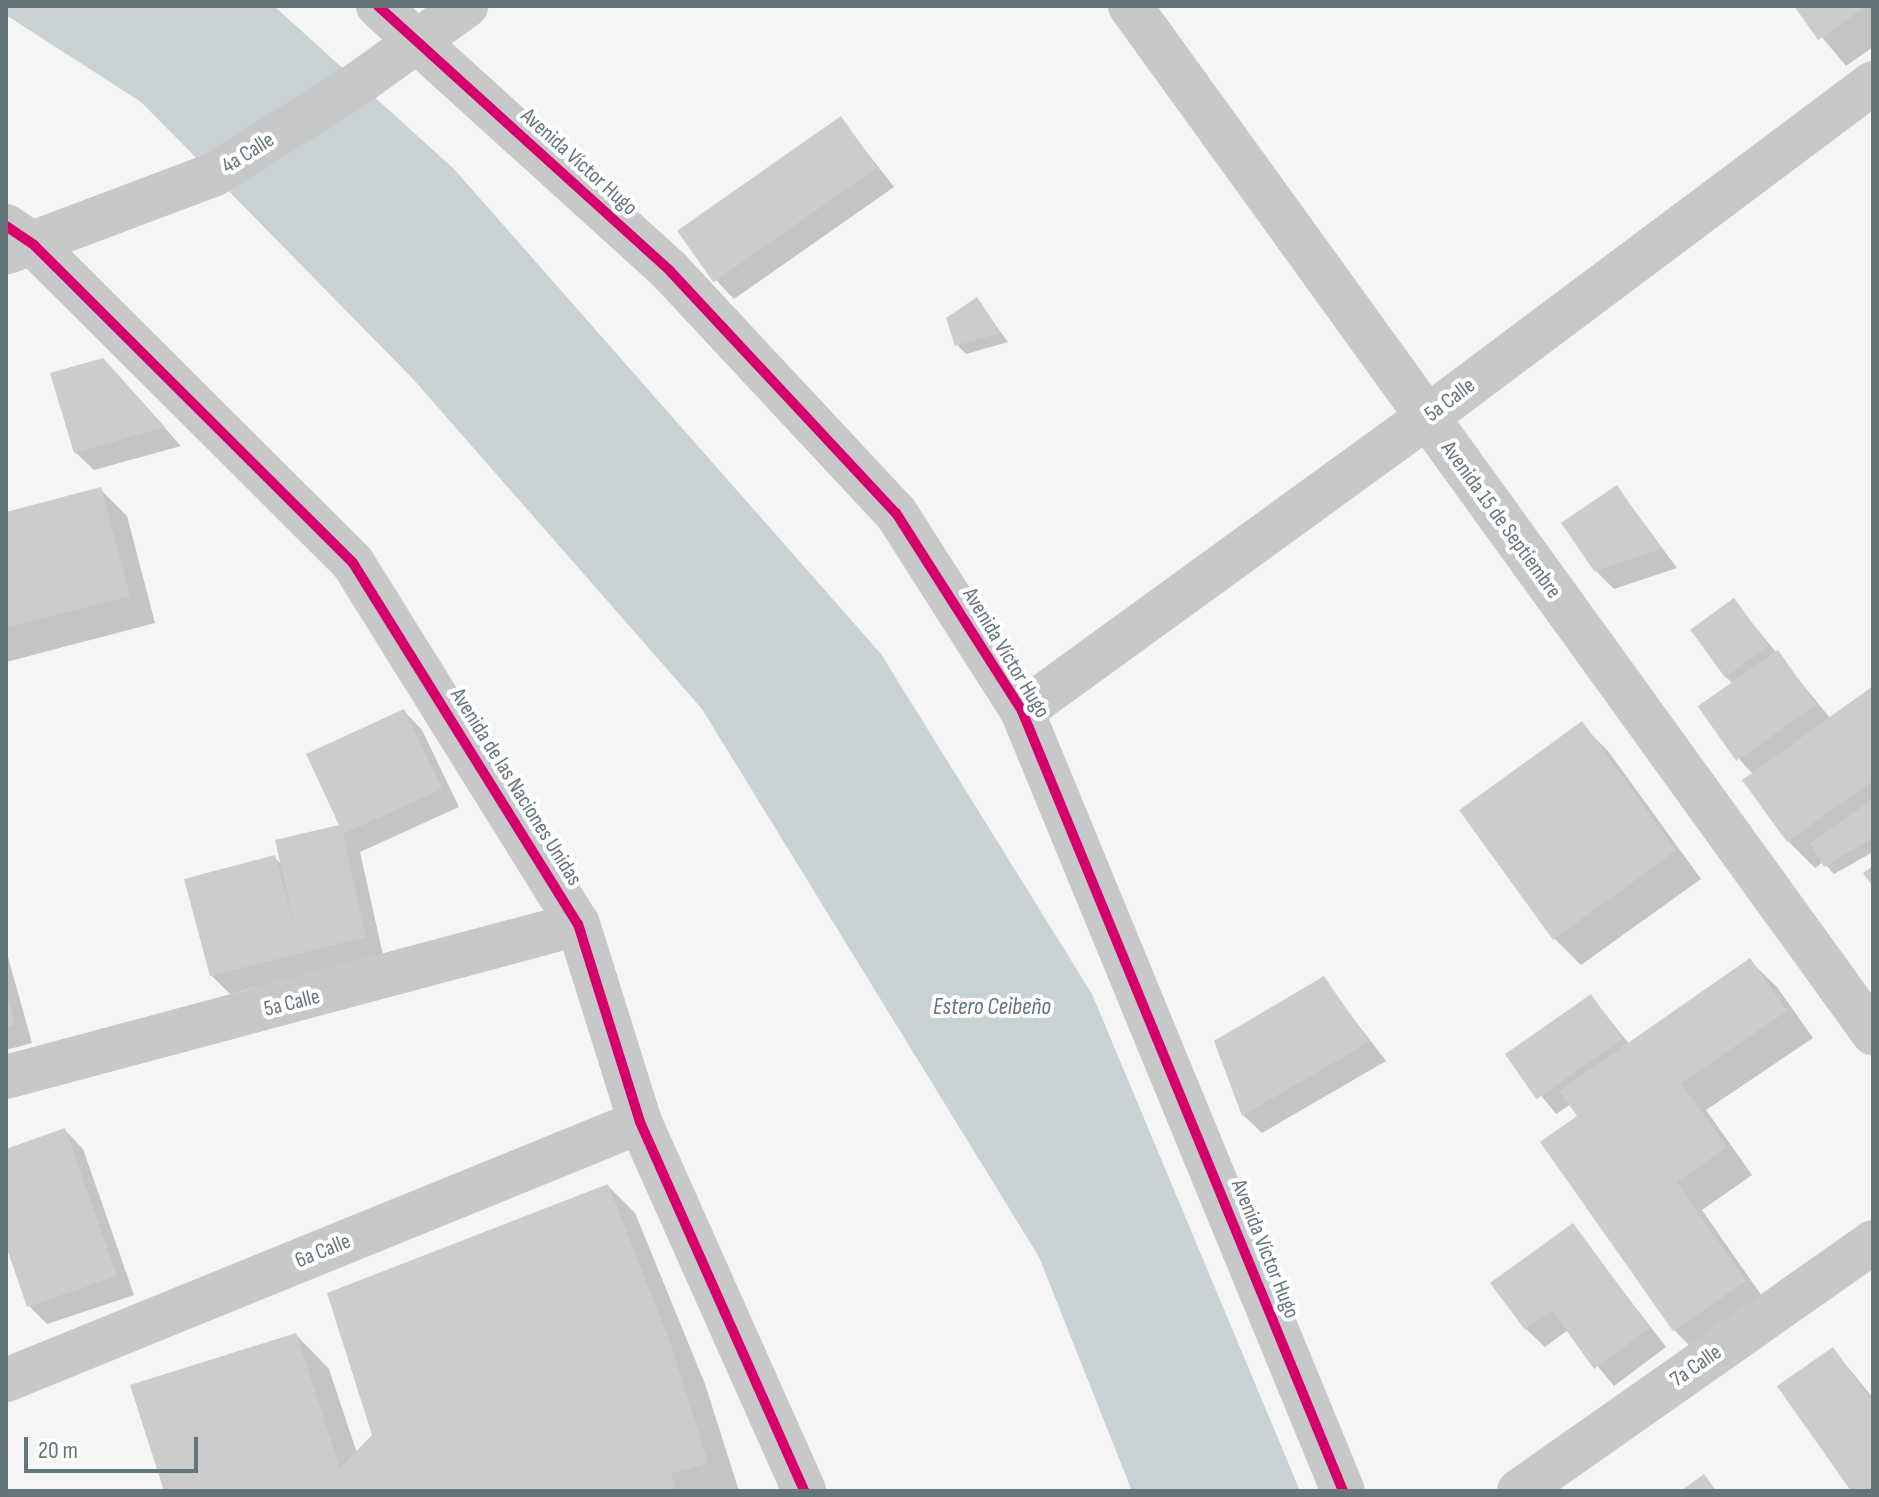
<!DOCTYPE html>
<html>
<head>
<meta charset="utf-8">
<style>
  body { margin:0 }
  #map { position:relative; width:1879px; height:1497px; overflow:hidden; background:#f5f5f5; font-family:"Sofia Sans Condensed",sans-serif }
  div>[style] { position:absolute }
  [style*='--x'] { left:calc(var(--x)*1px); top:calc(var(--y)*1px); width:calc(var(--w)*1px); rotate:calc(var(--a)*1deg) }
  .water>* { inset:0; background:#c8d1d3 }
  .shadow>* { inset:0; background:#0003 }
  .building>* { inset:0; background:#cbcccd; transform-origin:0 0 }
  .street>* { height:44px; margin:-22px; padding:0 22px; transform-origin:22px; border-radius:22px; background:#c6c8c9 }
  .cycleway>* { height:10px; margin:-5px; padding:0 5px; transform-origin:5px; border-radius:5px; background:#d6006c }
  span { translate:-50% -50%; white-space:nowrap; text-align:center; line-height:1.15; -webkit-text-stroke:8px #fff; paint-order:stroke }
  .street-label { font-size:22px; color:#65767b }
  .water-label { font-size:24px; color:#607576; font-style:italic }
  .frame { position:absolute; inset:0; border:8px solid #65767b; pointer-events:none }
  .scale { position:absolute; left:24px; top:1437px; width:174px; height:36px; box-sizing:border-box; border:4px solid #65767b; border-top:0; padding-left:10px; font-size:24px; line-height:28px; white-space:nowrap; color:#65767b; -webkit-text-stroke:6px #fff; paint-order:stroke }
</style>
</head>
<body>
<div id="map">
  <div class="water">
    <i style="clip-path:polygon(6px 6px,274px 6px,454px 169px,881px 654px,1092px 994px,1300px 1491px,1132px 1491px,1039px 1257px,702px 709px,414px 380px,213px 175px,141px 102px,6px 15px)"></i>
  </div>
  <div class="shadow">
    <i style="clip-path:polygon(1796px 6px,1873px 6px,1873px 47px,1846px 66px)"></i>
    <i style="clip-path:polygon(841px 119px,894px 187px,734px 299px,716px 280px)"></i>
    <i style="clip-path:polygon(977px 300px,1008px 342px,966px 354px,957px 345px)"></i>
    <i style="clip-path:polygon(121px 379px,181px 446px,94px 470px,75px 452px)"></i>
    <i style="clip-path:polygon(1617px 487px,1677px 568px,1614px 589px,1595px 570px)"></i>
    <i style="clip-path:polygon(100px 489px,127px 516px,155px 623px,6px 662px,6px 514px)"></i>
    <i style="clip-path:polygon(1734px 601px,1831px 719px,1873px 689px,1873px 852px,1834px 874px,1823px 862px,1815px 868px,1788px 841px,1753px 774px,1740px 760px,1733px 684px,1726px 677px)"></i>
    <i style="clip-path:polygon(404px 711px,422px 730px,459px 807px,360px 852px,383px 955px,230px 994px,211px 975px,274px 857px,283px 866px,341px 826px)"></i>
    <i style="clip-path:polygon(1581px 724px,1608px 751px,1701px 879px,1581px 965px,1554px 938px)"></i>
    <i style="clip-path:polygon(6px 950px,32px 1043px,6px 1050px)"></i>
    <i style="clip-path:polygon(1750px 961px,1777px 987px,1813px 1038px,1706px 1110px,1752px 1175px,1702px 1210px,1771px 1309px,1701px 1357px,1674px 1330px,1580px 1116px,1571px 1104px,1556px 1114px,1507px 1053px,1591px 996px,1629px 1044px)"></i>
    <i style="clip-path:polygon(1323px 979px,1386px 1061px,1262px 1133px,1243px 1115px)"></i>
    <i style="clip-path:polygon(65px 1130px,83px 1149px,134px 1295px,47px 1324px,29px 1306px,6px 1240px,6px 1151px)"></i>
    <i style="clip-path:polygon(608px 1186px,635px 1213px,705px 1384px,739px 1491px,166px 1491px,296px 1335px,329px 1369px,357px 1453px)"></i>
    <i style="clip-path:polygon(1573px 1226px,1666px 1347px,1614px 1386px,1568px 1330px,1545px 1347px,1526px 1329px)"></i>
    <i style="clip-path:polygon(1833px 1349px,1873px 1398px,1873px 1491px,1853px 1491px)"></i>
  </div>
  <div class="building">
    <i style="clip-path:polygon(1794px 6px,1866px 6px,1818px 40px)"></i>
    <i style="left:841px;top:116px;width:63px;height:200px;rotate:55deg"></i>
    <i style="clip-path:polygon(977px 297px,1001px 333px,955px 346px,946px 318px)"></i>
    <i style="clip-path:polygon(103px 358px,165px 427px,74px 453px,50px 373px)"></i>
    <i style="clip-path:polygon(1617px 485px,1661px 549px,1594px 571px,1561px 523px)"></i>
    <i style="clip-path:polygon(101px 487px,130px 596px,6px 628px,6px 512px)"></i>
    <i style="left:1734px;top:598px;width:59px;height:54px;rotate:54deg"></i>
    <i style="left:1778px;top:650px;width:67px;height:98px;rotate:55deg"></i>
    <i style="clip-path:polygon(1873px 686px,1873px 781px,1787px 842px,1742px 780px)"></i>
    <i style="clip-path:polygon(404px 709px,442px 789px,343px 834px,366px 937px,210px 976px,184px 879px,275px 855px,295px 927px,275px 840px,339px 825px,306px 754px)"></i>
    <i style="left:1582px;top:721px;width:160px;height:152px;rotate:54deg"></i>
    <i style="clip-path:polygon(1871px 800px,1873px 838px,1824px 867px,1810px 843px)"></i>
    <i style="clip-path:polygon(1873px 866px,1873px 887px,1863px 873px)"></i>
    <i style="clip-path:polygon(1750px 958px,1787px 1011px,1681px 1083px,1727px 1147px,1677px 1182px,1746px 1281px,1673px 1331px,1540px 1142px,1577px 1116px,1559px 1091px)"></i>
    <i style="clip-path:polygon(1324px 976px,1369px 1042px,1242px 1116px,1214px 1041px)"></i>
    <i style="left:1591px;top:994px;width:55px;height:105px;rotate:55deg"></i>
    <i style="clip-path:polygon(7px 995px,15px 1024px,6px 1027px,6px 996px)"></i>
    <i style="clip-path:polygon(65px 1128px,117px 1276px,27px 1307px,6px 1246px,6px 1149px)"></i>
    <i style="clip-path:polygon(608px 1184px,672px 1348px,708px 1463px,671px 1474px,676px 1491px,164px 1491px,130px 1385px,296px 1333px,340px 1468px,372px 1435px,327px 1293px)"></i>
    <i style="clip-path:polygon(1573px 1223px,1650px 1328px,1594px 1369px,1552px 1310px,1525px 1330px,1490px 1283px)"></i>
    <i style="clip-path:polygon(1833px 1347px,1873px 1403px,1873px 1491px,1851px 1491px,1777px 1386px)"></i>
    <i style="clip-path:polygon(1704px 1474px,1716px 1491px,1681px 1491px)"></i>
  </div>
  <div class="street">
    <i style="--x:378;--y:6;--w:394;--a:42.2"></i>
    <i style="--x:670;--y:271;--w:331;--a:47"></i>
    <i style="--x:896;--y:513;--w:235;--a:57.5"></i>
    <i style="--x:1022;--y:711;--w:843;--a:67.63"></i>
    <i style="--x:1130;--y:6;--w:1268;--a:54.12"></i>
    <i style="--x:6;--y:226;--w:34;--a:34"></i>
    <i style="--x:34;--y:245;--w:450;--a:44.9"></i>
    <i style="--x:353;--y:563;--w:425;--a:58.1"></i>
    <i style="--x:578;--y:924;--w:207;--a:72.6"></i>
    <i style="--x:640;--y:1122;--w:404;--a:66"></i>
    <i style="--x:8;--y:252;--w:219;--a:-20.6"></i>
    <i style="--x:213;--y:175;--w:173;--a:-32.2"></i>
    <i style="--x:359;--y:83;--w:132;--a:-35.7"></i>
    <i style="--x:1022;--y:711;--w:500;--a:-35.98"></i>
    <i style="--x:1427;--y:417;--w:557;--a:-36.83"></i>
    <i style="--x:6;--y:1077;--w:592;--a:-14.98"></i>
    <i style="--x:6;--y:1380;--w:684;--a:-22.14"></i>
    <i style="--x:1519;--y:1491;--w:433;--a:-35.1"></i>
  </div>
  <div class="cycleway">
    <i style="--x:378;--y:6;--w:394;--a:42.2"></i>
    <i style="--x:670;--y:271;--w:331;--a:47"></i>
    <i style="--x:896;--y:513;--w:235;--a:57.5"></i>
    <i style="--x:1022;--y:711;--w:843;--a:67.63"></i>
    <i style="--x:6;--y:226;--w:34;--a:34"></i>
    <i style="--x:34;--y:245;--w:450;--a:44.9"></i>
    <i style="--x:353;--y:563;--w:425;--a:58.1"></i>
    <i style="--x:578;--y:924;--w:207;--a:72.6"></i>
    <i style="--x:640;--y:1122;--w:404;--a:66"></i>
  </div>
  <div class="street-label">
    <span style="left:248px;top:153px;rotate:-32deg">4a Calle</span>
    <span style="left:579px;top:162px;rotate:42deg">Avenida Víctor Hugo</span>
    <span style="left:1450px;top:400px;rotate:-37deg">5a Calle</span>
    <span style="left:1501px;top:520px;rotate:54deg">Avenida 15 de Septiembre</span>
    <span style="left:1006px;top:653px;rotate:59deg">Avenida Víctor Hugo</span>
    <span style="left:516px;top:787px;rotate:58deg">Avenida de las Naciones Unidas</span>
    <span style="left:292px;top:1003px;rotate:-14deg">5a Calle</span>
    <span style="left:1265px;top:1249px;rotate:68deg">Avenida Víctor Hugo</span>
    <span style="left:323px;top:1251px;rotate:-22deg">6a Calle</span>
    <span style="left:1696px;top:1366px;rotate:-35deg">7a Calle</span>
  </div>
  <div class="water-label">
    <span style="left:992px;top:1007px">Estero Ceibeño</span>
  </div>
  <div class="frame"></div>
  <div class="scale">20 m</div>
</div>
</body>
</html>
